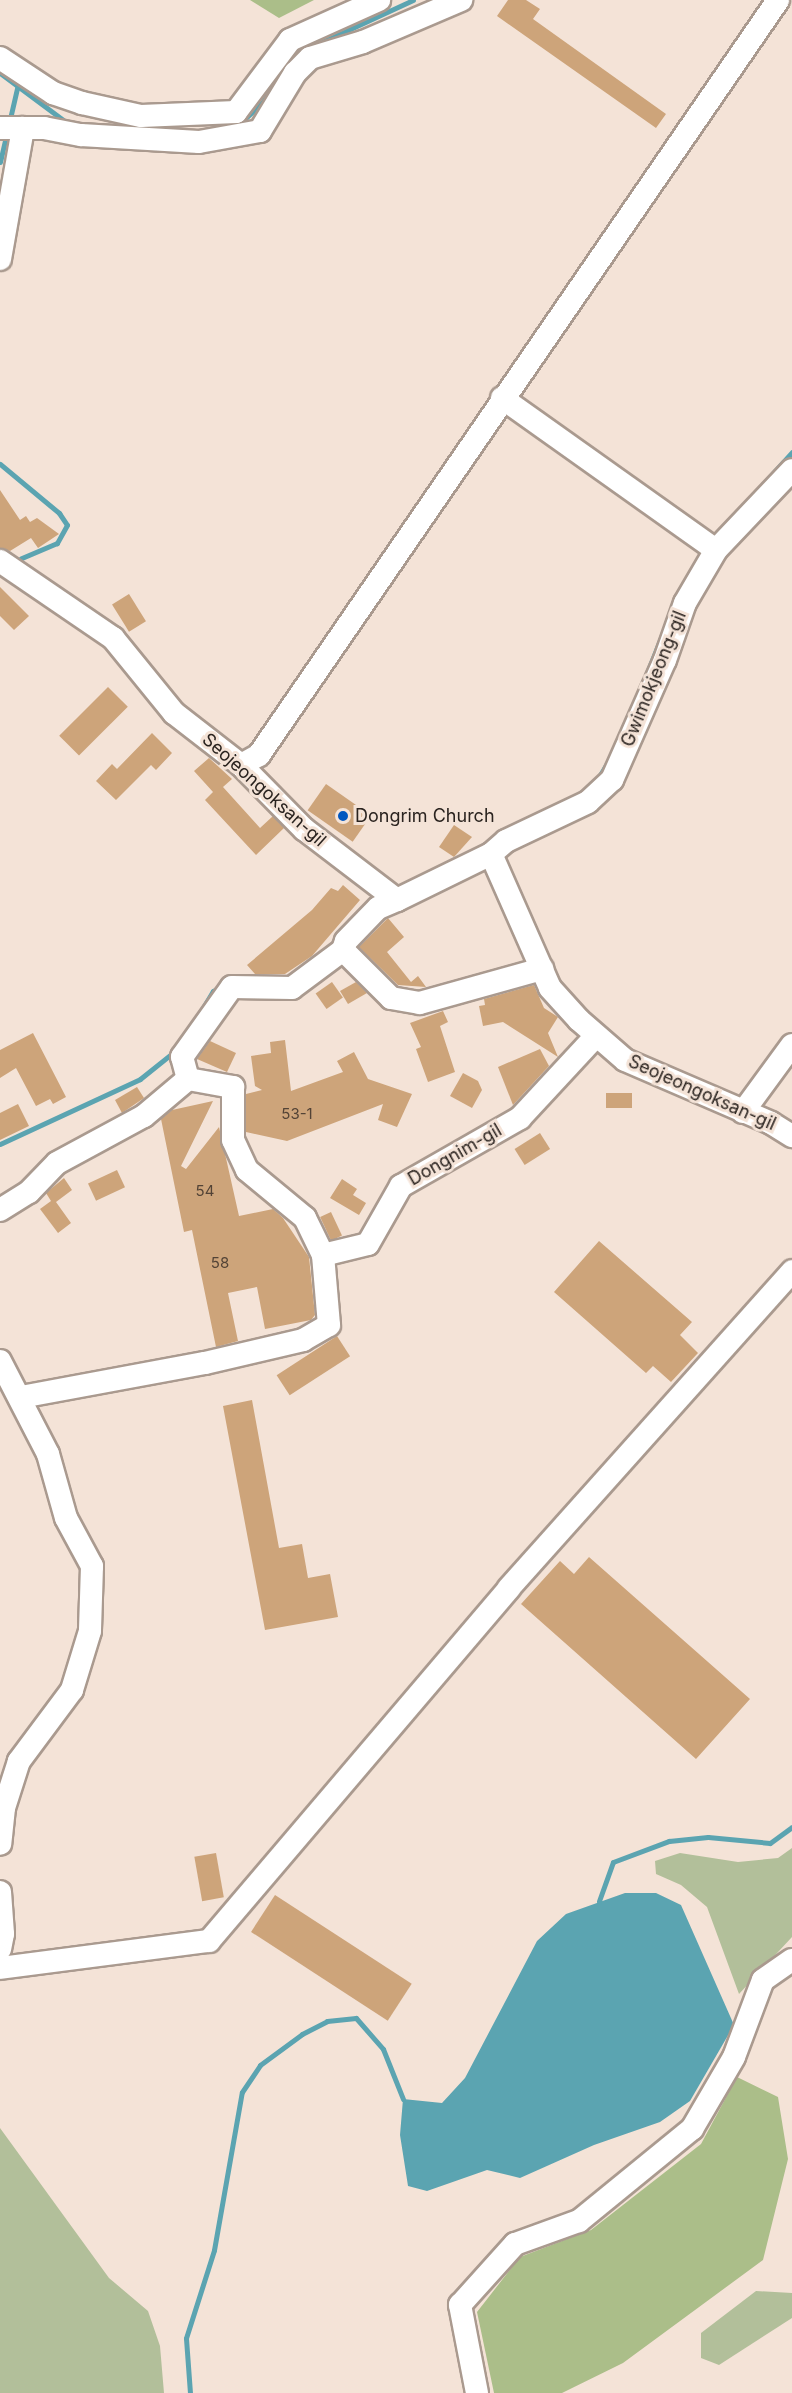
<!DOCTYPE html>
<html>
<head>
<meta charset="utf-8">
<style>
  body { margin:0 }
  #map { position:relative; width:792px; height:2393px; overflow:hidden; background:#f4e3d7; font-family:Inter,sans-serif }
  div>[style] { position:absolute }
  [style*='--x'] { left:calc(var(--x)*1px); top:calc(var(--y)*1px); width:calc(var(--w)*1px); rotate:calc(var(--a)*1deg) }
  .green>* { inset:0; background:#b2bf9a }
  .forest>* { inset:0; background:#abbe89 }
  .water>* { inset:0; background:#5ba4b1 }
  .stream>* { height:5px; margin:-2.5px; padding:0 2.5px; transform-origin:2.5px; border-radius:2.5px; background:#5ba4b1 }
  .building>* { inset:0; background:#cda47a; transform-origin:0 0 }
  .roads { filter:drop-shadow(2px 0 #aa9a8f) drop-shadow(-2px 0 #aa9a8f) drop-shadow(0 2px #aa9a8f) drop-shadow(0 -2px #aa9a8f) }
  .minor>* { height:22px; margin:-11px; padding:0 11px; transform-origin:11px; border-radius:11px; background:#fff }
  .dots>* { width:16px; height:16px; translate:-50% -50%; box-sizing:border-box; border:3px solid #f4e3d7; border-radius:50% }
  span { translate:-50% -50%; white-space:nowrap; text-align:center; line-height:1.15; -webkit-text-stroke:6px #f4e3d7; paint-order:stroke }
  .number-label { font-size:15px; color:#534336 }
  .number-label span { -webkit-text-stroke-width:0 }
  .street-label { font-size:18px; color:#2a231f }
  .poi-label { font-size:18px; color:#2a231f }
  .left { translate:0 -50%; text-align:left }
</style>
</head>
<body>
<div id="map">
  <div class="green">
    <i style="clip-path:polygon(792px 1848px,792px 1937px,739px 1994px,707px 1907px,681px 1885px,656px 1874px,655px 1861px,680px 1853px,738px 1862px,778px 1858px)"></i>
    <i style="clip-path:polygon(0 2128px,109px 2278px,148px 2311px,160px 2346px,164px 2393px,0 2393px)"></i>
    <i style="clip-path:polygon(756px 2291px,792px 2293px,792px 2318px,719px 2365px,701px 2358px,701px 2333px)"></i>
  </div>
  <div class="forest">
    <i style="clip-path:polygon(250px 0,314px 0,279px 18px)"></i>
    <i style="clip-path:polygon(737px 2077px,778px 2097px,788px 2159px,763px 2260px,623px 2363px,562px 2393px,494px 2393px,477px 2312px,520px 2257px,591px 2230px,701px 2144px)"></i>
  </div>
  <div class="water">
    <i style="clip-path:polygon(625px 1893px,656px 1893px,681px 1905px,734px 2025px,690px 2101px,660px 2122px,594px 2145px,520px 2178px,487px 2170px,427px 2191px,408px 2186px,400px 2135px,403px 2099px,442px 2103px,465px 2078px,537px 1941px,566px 1914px)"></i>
  </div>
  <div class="stream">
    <i style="--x:0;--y:73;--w:82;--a:36.6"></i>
    <i style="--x:9;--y:123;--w:40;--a:-77"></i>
    <i style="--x:237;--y:126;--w:34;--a:-43"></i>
    <i style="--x:262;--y:103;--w:58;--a:-56.3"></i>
    <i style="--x:294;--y:55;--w:131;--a:-24.8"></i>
    <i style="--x:0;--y:162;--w:28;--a:-77"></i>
    <i style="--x:0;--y:464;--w:77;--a:39.7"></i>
    <i style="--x:59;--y:513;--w:14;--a:56"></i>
    <i style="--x:67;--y:525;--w:21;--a:119"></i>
    <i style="--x:57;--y:543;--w:39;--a:157"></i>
    <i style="--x:763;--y:484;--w:43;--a:-47.8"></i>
    <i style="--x:641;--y:688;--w:62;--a:-68.4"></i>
    <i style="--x:597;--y:780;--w:23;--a:-59"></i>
    <i style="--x:198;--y:1016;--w:29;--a:-59"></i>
    <i style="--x:213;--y:991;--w:13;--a:-32"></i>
    <i style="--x:0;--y:1144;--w:154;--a:-24.9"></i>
    <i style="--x:140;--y:1079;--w:45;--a:-38.7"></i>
    <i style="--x:599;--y:1901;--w:41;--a:-70.3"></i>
    <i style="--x:613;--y:1862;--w:60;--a:-20.6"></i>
    <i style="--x:669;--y:1841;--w:39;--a:-6"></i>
    <i style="--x:708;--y:1837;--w:62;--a:5.5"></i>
    <i style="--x:770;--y:1843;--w:27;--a:-36"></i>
    <i style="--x:190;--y:2393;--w:55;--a:-94.2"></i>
    <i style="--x:186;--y:2338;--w:92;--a:-72.3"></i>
    <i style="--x:214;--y:2250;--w:160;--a:-80"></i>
    <i style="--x:242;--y:2092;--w:32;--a:-56"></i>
    <i style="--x:260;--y:2065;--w:52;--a:-36.4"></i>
    <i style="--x:302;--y:2034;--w:28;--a:-27"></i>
    <i style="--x:327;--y:2021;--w:29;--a:-6"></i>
    <i style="--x:356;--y:2018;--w:41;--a:48.9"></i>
    <i style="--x:383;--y:2049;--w:54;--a:68.2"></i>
  </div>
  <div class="building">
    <i style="clip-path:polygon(508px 0,526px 0,540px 9px,533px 19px,666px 114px,656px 128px,497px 16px)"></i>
    <i style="clip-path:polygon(0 490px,20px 520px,26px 516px,30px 522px,37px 518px,59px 534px,38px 548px,31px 538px,10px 551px,0 548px)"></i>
    <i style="clip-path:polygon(0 587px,29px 616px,14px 630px,0 616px)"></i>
    <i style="left:129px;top:594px;width:32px;height:20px;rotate:58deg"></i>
    <i style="left:108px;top:687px;width:28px;height:69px;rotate:45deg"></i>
    <i style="clip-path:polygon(152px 733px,172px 753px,156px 770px,151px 765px,116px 800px,96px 781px,112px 764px,117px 769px)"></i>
    <i style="clip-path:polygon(209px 758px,232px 779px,223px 787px,260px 828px,273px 816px,284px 828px,256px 855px,205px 800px,213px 792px,194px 771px)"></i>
    <i style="left:326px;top:784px;width:55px;height:32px;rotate:35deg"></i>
    <i style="clip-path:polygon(454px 825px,472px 837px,454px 857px,439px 847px)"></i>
    <i style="clip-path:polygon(343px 885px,360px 900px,312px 956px,285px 974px,255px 974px,247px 965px,312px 910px,331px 888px,338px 891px)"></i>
    <i style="clip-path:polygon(388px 918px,404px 937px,387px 952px,411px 982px,418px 976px,426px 987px,398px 985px,359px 947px)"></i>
    <i style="left:332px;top:982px;width:19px;height:20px;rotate:55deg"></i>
    <i style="clip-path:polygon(356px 982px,367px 993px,348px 1004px,340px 991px)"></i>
    <i style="clip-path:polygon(534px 985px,544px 1008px,558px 1017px,548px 1033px,558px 1057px,503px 1022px,483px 1026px,479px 1006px,485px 1005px,484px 999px)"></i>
    <i style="clip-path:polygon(443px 1011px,448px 1022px,440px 1026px,455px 1072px,428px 1082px,416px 1049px,421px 1047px,410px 1023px)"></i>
    <i style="clip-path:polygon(33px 1033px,66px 1097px,53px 1104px,50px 1099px,36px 1106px,16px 1068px,0 1078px,0 1050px)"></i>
    <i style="clip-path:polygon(285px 1040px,291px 1091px,343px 1072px,337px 1061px,354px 1052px,368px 1079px,412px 1094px,397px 1127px,378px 1120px,383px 1104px,287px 1141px,246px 1132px,246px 1094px,262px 1090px,255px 1086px,251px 1056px,271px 1053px,270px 1042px)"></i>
    <i style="clip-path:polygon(210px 1041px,236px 1053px,227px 1072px,197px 1059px)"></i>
    <i style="clip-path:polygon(540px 1049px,549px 1066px,513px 1105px,498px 1067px)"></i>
    <i style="clip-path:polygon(463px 1073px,478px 1081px,482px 1090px,472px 1108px,450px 1096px)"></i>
    <i style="clip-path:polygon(137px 1087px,144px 1098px,122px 1113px,115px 1100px)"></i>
    <i style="left:632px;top:1093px;width:15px;height:26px;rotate:90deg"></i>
    <i style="clip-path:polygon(213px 1101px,181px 1166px,186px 1169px,219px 1127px,239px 1216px,273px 1209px,283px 1218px,309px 1257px,315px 1315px,311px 1320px,265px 1329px,257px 1287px,228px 1293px,238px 1341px,216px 1347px,192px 1230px,184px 1232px,161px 1119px,172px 1110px)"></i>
    <i style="clip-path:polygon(18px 1104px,29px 1126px,0 1140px,0 1113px)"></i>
    <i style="left:540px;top:1133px;width:19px;height:30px;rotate:58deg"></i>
    <i style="left:117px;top:1170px;width:19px;height:32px;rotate:65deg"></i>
    <i style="clip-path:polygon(64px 1178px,72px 1190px,56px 1202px,71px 1223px,58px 1233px,40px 1209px,51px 1201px,46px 1193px)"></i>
    <i style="clip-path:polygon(342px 1179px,357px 1189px,353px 1195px,366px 1203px,359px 1215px,330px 1198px)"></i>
    <i style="left:331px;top:1212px;width:26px;height:12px;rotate:65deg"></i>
    <i style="clip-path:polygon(599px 1241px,692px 1322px,680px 1335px,698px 1353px,671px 1382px,653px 1366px,646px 1373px,554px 1292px)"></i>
    <i style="left:337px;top:1336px;width:24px;height:72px;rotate:57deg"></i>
    <i style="clip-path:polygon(252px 1400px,279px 1548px,302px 1544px,308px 1578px,330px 1574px,338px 1617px,265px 1630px,223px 1406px)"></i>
    <i style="clip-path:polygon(589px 1557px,750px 1699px,696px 1759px,521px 1604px,560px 1561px,574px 1574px)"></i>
    <i style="left:216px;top:1853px;width:45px;height:22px;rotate:80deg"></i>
    <i style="left:275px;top:1895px;width:163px;height:44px;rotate:33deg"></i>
  </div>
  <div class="roads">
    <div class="minor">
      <i style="--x:0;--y:58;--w:64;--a:33.4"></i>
      <i style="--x:53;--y:93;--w:31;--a:19"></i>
      <i style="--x:82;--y:103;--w:60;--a:12.4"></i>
      <i style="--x:141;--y:116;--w:95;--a:-2.4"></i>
      <i style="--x:236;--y:112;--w:90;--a:-53.1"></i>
      <i style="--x:290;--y:40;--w:98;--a:-24.2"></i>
      <i style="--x:0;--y:128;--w:44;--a:0"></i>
      <i style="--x:44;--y:128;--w:38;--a:11"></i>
      <i style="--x:81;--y:135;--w:118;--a:3.4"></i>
      <i style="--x:199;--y:142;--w:62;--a:-10.2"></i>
      <i style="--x:260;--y:131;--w:68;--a:-58.9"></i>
      <i style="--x:295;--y:73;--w:21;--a:-45"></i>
      <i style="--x:310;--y:58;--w:55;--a:-16.8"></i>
      <i style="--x:363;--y:42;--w:107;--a:-23.2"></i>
      <i style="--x:0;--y:259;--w:133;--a:-80"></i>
      <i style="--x:502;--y:398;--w:262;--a:35.4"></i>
      <i style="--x:0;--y:561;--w:137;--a:34.3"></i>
      <i style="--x:113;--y:638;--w:97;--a:50.9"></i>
      <i style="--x:174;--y:713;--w:85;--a:37.8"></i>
      <i style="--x:241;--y:765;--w:90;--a:45.5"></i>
      <i style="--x:304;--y:829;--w:117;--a:37.4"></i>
      <i style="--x:397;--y:900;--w:105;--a:-26.1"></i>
      <i style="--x:491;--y:854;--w:146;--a:66.2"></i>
      <i style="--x:550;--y:988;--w:43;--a:47.8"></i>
      <i style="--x:579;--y:1020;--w:61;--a:41"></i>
      <i style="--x:625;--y:1060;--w:159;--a:23.3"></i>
      <i style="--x:771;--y:1123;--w:25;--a:32"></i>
      <i style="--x:241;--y:765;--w:21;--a:-29"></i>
      <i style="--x:259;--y:755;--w:916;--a:-55.49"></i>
      <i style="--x:491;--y:854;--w:20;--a:-41"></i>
      <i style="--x:506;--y:841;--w:91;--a:-25.4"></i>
      <i style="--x:588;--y:802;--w:33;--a:-43"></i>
      <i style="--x:612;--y:780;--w:131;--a:-66.2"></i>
      <i style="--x:665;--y:660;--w:60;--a:-70.7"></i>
      <i style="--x:685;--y:603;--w:61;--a:-59.7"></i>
      <i style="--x:716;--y:550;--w:110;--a:-46.5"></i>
      <i style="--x:343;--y:950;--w:9;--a:-72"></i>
      <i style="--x:346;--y:941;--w:46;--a:-45.9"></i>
      <i style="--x:378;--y:908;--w:21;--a:-23"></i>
      <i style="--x:188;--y:1079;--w:23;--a:-105"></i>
      <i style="--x:182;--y:1057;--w:86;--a:-54.5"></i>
      <i style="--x:232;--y:987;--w:60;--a:1"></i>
      <i style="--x:292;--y:988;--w:64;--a:-36.7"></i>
      <i style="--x:343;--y:950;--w:68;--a:45"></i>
      <i style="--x:391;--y:998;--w:29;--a:10"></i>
      <i style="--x:420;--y:1003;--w:127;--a:-15.6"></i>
      <i style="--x:743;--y:1112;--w:83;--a:-53.8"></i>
      <i style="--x:0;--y:1210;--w:34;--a:-32"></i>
      <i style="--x:29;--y:1192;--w:40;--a:-46"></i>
      <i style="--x:57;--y:1163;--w:99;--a:-28.4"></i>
      <i style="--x:144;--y:1116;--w:57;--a:-40.1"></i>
      <i style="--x:188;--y:1079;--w:46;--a:10.1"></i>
      <i style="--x:233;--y:1087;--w:53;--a:90"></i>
      <i style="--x:233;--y:1140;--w:33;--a:65"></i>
      <i style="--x:247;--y:1170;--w:75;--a:39.6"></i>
      <i style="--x:305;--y:1218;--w:41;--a:64.1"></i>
      <i style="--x:323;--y:1255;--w:46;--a:-13.7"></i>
      <i style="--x:368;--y:1244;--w:67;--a:-60.4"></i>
      <i style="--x:401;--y:1186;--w:137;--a:-29.7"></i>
      <i style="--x:520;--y:1118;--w:112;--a:-47.2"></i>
      <i style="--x:0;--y:1361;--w:105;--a:62.7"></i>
      <i style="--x:48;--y:1454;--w:66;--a:74.3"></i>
      <i style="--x:66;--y:1518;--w:55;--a:61.6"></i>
      <i style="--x:92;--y:1566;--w:65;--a:91.8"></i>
      <i style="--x:90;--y:1631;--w:62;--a:107"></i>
      <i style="--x:72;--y:1690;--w:89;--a:126.7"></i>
      <i style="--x:19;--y:1761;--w:49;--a:107.7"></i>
      <i style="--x:4;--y:1808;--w:36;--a:96"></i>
      <i style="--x:21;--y:1397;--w:187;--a:-10.5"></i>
      <i style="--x:205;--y:1363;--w:101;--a:-13.2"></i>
      <i style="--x:303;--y:1340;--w:30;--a:-30"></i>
      <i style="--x:329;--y:1325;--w:70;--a:-94.9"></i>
      <i style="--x:0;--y:1892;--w:42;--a:85.9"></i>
      <i style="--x:3;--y:1934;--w:15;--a:101"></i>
      <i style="--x:0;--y:1968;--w:211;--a:-7.4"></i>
      <i style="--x:209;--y:1941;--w:463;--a:-49.6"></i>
      <i style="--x:509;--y:1588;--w:425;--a:-48.2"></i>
      <i style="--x:477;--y:2393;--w:90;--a:-100.9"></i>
      <i style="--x:460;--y:2305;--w:82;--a:-48"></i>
      <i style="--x:515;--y:2244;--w:68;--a:-19.8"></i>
      <i style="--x:579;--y:2221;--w:146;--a:-39.2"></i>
      <i style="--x:692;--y:2129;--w:83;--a:-59.7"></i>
      <i style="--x:734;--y:2057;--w:82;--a:-69.4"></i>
      <i style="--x:763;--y:1980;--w:35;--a:-35"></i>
    </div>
  </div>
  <div class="dots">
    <i style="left:343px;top:816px;background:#0057c0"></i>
  </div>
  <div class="number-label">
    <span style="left:297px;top:1114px">53-1</span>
    <span style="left:205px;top:1191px">54</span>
    <span style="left:220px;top:1263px">58</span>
  </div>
  <div class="street-label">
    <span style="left:654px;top:679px;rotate:-68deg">Gwimokjeong-gil</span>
    <span style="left:264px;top:790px;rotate:42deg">Seojeongoksan-gil</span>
    <span style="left:702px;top:1093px;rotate:24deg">Seojeongoksan-gil</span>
    <span style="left:455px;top:1155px;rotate:-30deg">Dongnim-gil</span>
  </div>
  <div class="poi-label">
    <span class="left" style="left:355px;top:816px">Dongrim Church</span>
  </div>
</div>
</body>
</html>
